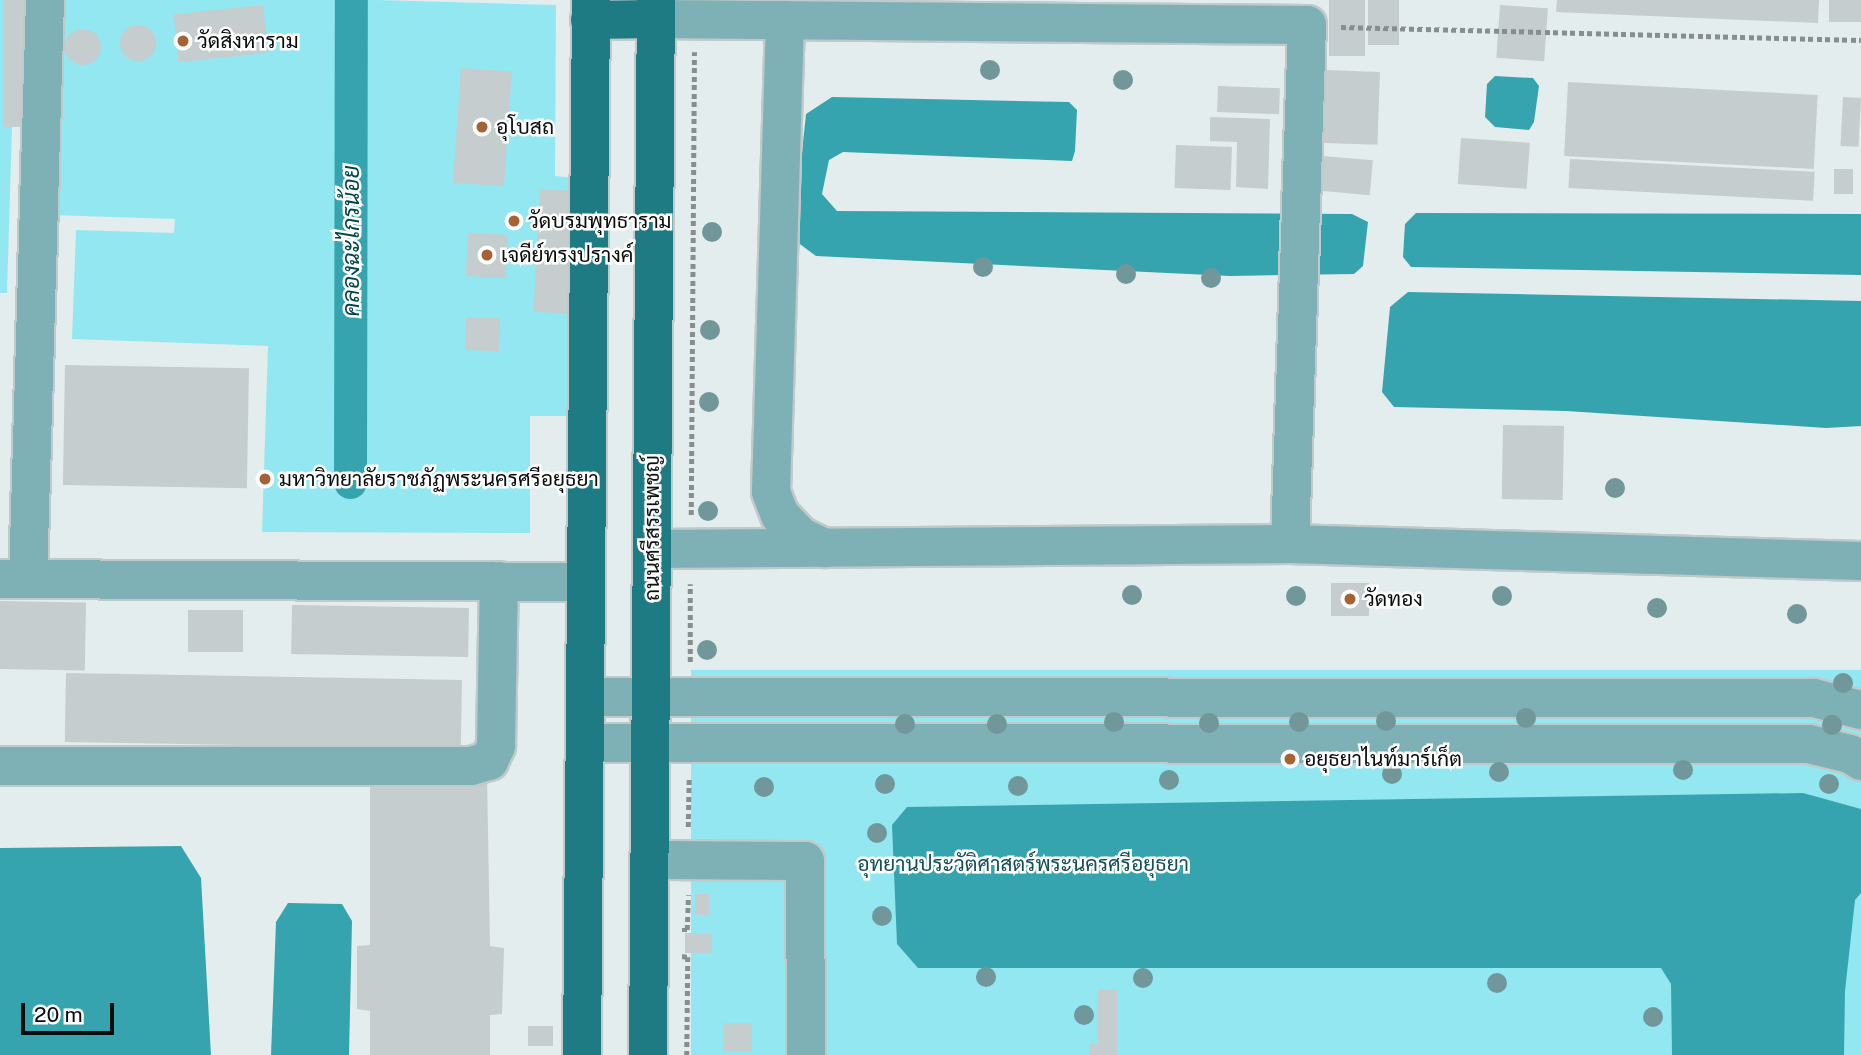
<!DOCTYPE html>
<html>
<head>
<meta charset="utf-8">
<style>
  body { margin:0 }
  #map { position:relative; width:1861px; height:1055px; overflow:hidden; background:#e4edee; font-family:"Public Sans",Sarabun,sans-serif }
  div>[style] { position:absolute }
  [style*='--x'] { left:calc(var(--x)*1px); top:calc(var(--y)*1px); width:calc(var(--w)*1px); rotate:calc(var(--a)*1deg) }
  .green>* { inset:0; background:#93e7f0; transform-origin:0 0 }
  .water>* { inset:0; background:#36a4ae }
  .canal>* { height:33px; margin:-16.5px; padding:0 16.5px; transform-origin:16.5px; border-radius:16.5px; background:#36a4ae }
  .building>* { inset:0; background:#c5cdce; transform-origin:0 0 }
  .round { border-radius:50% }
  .path>* { height:4.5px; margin-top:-2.25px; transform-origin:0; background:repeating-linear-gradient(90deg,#888e8f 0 5px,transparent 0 8.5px) }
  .roads { filter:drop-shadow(2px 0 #c1c9ca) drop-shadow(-2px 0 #c1c9ca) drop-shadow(0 2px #c1c9ca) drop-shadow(0 -2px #c1c9ca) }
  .minor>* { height:38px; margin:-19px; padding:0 19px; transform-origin:19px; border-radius:19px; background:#7db1b6 }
  .major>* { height:38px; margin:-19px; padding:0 19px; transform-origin:19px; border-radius:19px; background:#1e7b83 }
  .trees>* { width:20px; height:20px; margin:-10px; border-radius:50%; background:#71979b }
  .dots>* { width:19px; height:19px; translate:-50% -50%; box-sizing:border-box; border:4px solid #fff; border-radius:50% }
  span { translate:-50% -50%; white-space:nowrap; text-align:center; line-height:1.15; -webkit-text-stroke:5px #fff; paint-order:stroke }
  .poi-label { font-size:21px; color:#090c0c }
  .left { translate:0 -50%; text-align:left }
  .street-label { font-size:21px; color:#090c0c }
  .park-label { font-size:21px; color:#135157 }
  .water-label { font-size:23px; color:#01464b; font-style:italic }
  .scale { position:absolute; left:21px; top:1003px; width:93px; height:32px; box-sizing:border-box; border:4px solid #090c0c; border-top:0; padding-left:9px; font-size:21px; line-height:24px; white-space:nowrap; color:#090c0c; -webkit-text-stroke:5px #fff; paint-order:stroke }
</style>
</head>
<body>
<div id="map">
  <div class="green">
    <i style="clip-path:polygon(0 0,25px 0,12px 128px,7px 293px,0 293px)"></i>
    <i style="clip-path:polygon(58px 0,377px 0,556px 5px,555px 176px,578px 178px,576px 416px,530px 416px,530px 533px,262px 532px,268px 346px,72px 339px,76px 230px,174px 233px,175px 219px,51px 215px)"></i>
    <i style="left:691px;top:670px;width:1170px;height:385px"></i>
  </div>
  <div class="water">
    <i style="clip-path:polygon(1495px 76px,1533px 78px,1539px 86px,1534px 122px,1529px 130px,1495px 127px,1485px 117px,1487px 84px)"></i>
    <i style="clip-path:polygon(832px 97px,1069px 102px,1077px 110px,1075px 151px,1072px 161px,843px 152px,829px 160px,822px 194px,837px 211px,1352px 214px,1368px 222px,1363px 266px,1354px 274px,1230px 276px,816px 256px,793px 239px,806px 114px)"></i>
    <i style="clip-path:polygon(1416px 213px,1861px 214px,1861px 275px,1411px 267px,1403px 257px,1405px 224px)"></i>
    <i style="clip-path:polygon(1408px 292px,1861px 301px,1861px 426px,1826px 428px,1566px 411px,1394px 407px,1382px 392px,1390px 307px)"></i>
    <i style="clip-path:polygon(1803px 793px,1861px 809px,1861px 893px,1855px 900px,1845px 991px,1844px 1055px,1672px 1055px,1671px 984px,1661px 968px,918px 968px,897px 944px,892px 825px,907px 807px)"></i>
    <i style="clip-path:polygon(181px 846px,201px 878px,211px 1055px,0 1055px,0 848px)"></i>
    <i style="clip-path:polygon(288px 903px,342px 904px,352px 921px,349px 1055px,271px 1055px,276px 922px)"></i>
  </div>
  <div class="canal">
    <i style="--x:350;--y:482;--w:482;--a:-89.9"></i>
  </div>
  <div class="building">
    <i style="left:3px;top:0;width:22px;height:127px"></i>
    <i style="left:1329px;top:0;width:36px;height:56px"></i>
    <i style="left:1368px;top:0;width:31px;height:45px"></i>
    <i style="clip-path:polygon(1557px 0,1819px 0,1818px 23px,1556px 12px)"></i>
    <i style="left:1829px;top:0;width:32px;height:22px"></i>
    <i style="left:263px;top:5px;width:48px;height:90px;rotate:84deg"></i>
    <i style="left:1500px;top:5px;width:48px;height:53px;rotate:4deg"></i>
    <i class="round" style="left:120px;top:25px;width:36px;height:36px"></i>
    <i class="round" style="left:65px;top:29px;width:36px;height:36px"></i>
    <i style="left:461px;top:68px;width:51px;height:115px;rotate:4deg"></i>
    <i style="left:1326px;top:70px;width:54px;height:73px;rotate:2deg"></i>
    <i style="left:1568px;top:82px;width:250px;height:74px;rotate:3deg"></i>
    <i style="left:1218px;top:86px;width:62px;height:26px;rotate:2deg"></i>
    <i style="left:1843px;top:97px;width:18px;height:49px;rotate:3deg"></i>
    <i style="clip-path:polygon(1210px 117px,1270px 119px,1268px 189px,1236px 187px,1237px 142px,1210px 141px)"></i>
    <i style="left:1461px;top:138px;width:69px;height:46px;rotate:4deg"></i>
    <i style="left:1176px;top:145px;width:56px;height:43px;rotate:2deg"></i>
    <i style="left:1323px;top:156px;width:50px;height:35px;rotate:5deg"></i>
    <i style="left:1570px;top:159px;width:245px;height:29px;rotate:3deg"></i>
    <i style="left:1834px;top:169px;width:19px;height:25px"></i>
    <i style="left:540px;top:189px;width:36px;height:123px;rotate:3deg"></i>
    <i style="left:468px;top:233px;width:40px;height:43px;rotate:3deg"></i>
    <i style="left:466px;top:317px;width:34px;height:33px;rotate:2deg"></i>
    <i style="left:65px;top:365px;width:184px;height:120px;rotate:1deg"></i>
    <i style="left:1503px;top:425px;width:61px;height:74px;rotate:1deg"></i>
    <i style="left:1331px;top:583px;width:38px;height:33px"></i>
    <i style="left:0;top:601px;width:86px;height:68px;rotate:1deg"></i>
    <i style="left:292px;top:605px;width:177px;height:49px;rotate:1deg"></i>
    <i style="left:188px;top:610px;width:55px;height:42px"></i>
    <i style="left:66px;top:673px;width:396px;height:69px;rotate:1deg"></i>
    <i style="clip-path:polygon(370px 774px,487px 774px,490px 946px,504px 948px,502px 1014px,490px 1015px,490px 1055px,370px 1055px,370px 1011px,357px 1009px,357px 946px,370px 945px)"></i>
    <i style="left:695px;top:894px;width:14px;height:21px"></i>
    <i style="left:712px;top:933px;width:20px;height:27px;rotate:90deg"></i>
    <i style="clip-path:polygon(1098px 989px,1117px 989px,1117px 1055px,1089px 1055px,1089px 1044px,1098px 1044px)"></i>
    <i style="left:723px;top:1023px;width:29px;height:29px"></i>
    <i style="left:528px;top:1026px;width:25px;height:20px"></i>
  </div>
  <div class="path">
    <i style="--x:1341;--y:27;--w:520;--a:1.43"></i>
    <i style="--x:691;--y:515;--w:463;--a:-89.6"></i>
    <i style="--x:690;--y:662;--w:78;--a:-90"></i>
    <i style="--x:688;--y:827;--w:51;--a:-88.9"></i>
    <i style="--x:682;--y:930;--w:5;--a:0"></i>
    <i style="--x:687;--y:930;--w:35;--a:-88"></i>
    <i style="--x:682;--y:956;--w:6;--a:9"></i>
    <i style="--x:688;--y:957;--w:98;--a:90.6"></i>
  </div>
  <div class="roads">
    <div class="minor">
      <i style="--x:656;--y:19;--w:651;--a:0.53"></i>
      <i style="--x:1307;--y:25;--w:519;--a:91.88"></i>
      <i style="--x:785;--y:20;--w:472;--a:91.7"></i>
      <i style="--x:771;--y:492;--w:25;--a:69"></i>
      <i style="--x:780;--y:515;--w:29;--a:46"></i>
      <i style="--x:800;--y:536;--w:28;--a:26"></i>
      <i style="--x:652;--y:549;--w:638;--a:-0.45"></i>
      <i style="--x:1290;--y:544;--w:571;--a:1.71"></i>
      <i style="--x:0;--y:579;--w:586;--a:0.29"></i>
      <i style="--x:28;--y:579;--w:579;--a:-88.32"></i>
      <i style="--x:585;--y:697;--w:1229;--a:0.05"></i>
      <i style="--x:1814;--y:698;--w:49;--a:14.3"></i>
      <i style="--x:585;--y:743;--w:1224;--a:0.05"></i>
      <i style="--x:1809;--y:744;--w:42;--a:13.7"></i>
      <i style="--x:1850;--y:754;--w:13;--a:32"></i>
      <i style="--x:0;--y:766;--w:471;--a:0"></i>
      <i style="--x:471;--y:766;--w:19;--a:-16"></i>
      <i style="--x:489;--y:761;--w:17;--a:-65"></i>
      <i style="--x:496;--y:746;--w:165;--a:-89"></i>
      <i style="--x:650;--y:860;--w:155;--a:0.4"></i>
      <i style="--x:805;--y:861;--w:194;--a:89.7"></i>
    </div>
    <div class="major">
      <i style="--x:590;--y:20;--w:66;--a:-0.9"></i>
      <i style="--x:582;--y:1055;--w:1055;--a:-89.51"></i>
      <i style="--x:648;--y:1055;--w:1055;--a:-89.57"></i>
    </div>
  </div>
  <div class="trees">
    <i style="left:990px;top:70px"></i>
    <i style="left:1123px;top:80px"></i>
    <i style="left:712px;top:232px"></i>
    <i style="left:983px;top:267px"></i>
    <i style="left:1126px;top:274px"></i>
    <i style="left:1211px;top:278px"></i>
    <i style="left:710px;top:330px"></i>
    <i style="left:709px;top:402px"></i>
    <i style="left:1615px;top:488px"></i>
    <i style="left:708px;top:511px"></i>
    <i style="left:1132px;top:595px"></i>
    <i style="left:1296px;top:596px"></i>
    <i style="left:1502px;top:596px"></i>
    <i style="left:1657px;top:608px"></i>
    <i style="left:1797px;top:614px"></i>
    <i style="left:707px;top:650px"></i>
    <i style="left:1843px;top:683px"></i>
    <i style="left:1526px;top:718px"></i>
    <i style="left:1386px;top:721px"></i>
    <i style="left:1114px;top:722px"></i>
    <i style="left:1299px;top:722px"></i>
    <i style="left:1209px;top:723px"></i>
    <i style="left:905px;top:724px"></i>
    <i style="left:997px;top:724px"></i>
    <i style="left:1832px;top:725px"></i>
    <i style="left:1683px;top:770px"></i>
    <i style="left:1499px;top:772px"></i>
    <i style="left:1392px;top:774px"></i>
    <i style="left:1169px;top:780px"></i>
    <i style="left:885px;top:784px"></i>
    <i style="left:1829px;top:784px"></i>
    <i style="left:1018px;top:786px"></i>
    <i style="left:764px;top:787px"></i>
    <i style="left:877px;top:833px"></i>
    <i style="left:882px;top:916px"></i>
    <i style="left:986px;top:977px"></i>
    <i style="left:1143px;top:978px"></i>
    <i style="left:1497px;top:983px"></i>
    <i style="left:1084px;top:1015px"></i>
    <i style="left:1653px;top:1017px"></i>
  </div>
  <div class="dots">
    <i style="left:183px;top:41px;background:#a66232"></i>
    <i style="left:482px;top:127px;background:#a66232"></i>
    <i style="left:514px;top:221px;background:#a66232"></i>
    <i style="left:487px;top:255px;background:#a66232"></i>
    <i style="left:265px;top:479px;background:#a66232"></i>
    <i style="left:1350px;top:599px;background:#a66232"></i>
    <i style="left:1290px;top:759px;background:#a66232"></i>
  </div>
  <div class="poi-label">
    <span class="left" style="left:197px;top:41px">วัดสิงหาราม</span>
    <span class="left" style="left:496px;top:127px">อุโบสถ</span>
    <span class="left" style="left:528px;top:221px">วัดบรมพุทธาราม</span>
    <span class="left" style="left:501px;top:255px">เจดีย์ทรงปรางค์</span>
    <span class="left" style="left:279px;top:479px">มหาวิทยาลัยราชภัฏพระนครศรีอยุธยา</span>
    <span class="left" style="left:1364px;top:599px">วัดทอง</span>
    <span class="left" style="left:1304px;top:759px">อยุธยาไนท์มาร์เก็ต</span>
  </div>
  <div class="street-label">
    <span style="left:652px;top:528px;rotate:-90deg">ถนนศรีสรรเพชญ์</span>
  </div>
  <div class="park-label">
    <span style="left:1023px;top:864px">อุทยานประวัติศาสตร์พระนครศรีอยุธยา</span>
  </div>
  <div class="water-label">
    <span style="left:351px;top:241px;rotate:-90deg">คลองฉะไกรน้อย</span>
  </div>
  <div class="scale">20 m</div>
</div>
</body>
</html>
